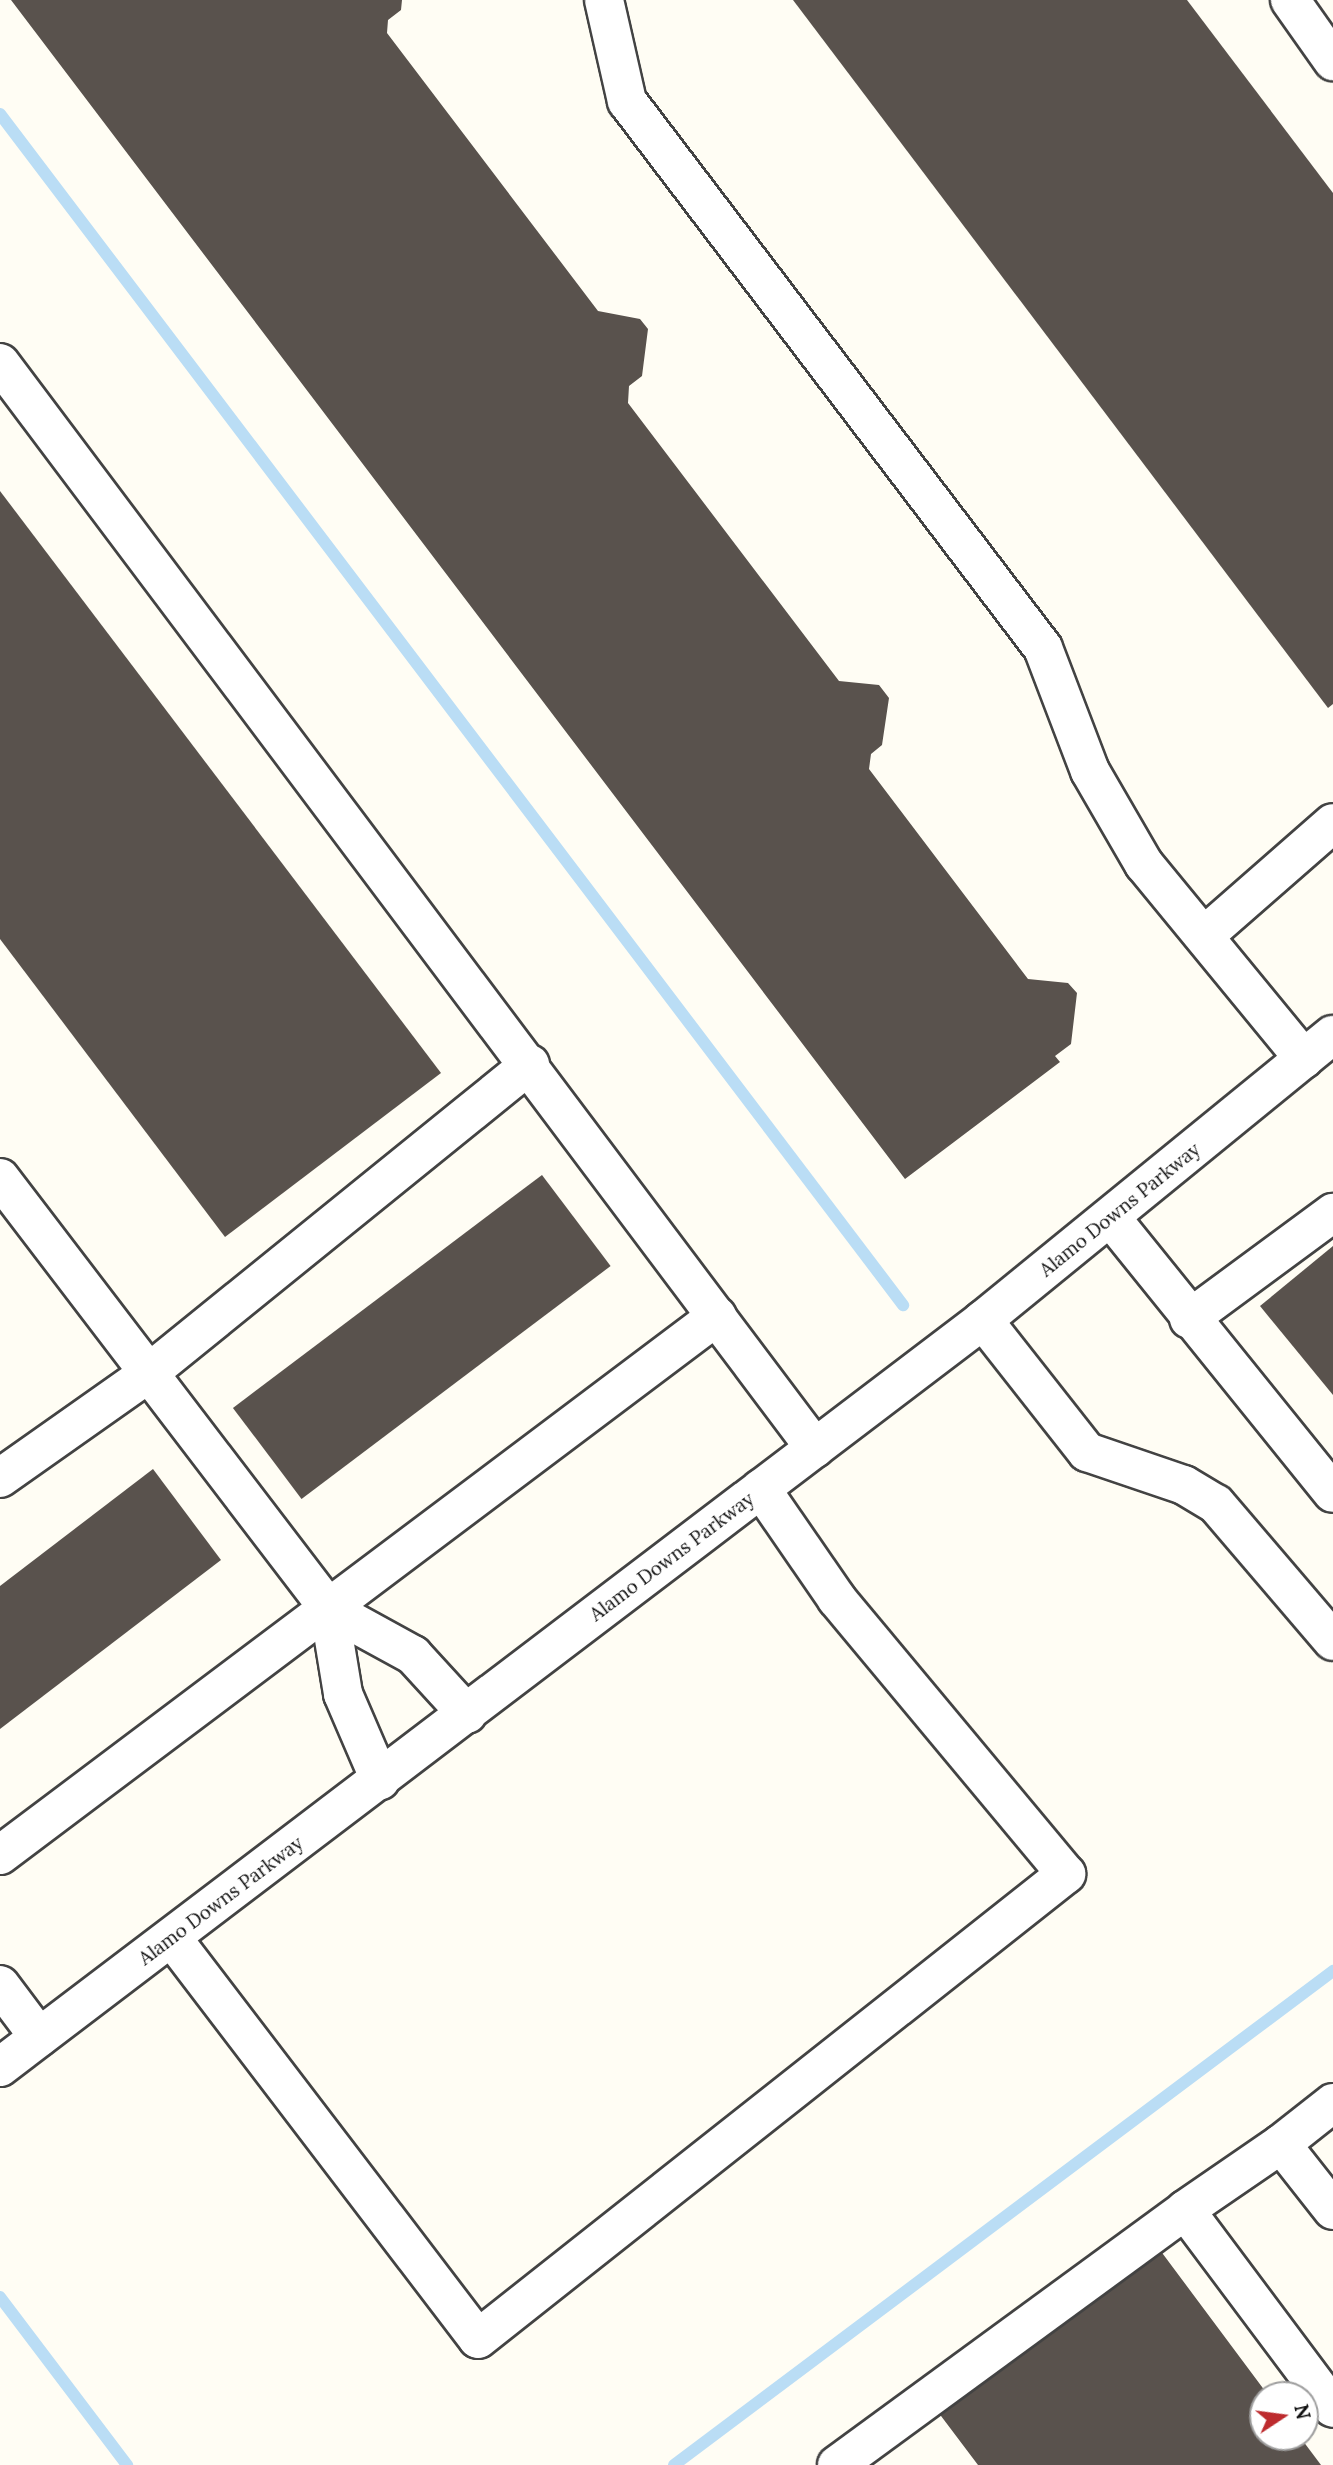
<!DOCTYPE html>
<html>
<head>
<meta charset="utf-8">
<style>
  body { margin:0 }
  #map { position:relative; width:1333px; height:2465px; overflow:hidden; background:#fffdf4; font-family:Lora,serif }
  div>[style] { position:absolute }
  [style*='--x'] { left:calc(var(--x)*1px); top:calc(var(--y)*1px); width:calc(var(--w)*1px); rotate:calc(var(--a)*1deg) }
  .stream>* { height:12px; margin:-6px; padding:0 6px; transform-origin:6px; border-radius:6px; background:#baddf5 }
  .building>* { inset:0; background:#59524d; transform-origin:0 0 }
  .roads { filter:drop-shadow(2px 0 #434343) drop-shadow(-2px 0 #434343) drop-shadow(0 2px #434343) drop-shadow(0 -2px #434343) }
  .minor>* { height:38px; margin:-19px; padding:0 19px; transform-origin:19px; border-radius:19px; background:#fff }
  span { translate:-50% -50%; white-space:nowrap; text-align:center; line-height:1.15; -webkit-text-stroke:7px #fff; paint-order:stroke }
  .street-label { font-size:19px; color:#101010 }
  .north { position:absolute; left:1249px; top:2381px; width:70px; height:70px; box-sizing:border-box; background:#fff; border:2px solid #9f9f9f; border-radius:50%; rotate:77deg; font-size:19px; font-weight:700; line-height:28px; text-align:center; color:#101010 }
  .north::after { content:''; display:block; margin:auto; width:24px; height:32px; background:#bd2b2e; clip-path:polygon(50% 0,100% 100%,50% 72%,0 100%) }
</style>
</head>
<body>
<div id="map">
  <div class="stream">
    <i style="--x:0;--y:114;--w:1495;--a:52.83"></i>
    <i style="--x:0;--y:2297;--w:211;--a:52.9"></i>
    <i style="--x:674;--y:2465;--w:824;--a:-36.86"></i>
  </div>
  <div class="building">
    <i style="clip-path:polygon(11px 0,402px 0,401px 10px,388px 20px,387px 33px,598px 311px,640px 319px,648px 329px,642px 376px,629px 386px,628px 403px,839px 681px,879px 685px,889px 698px,882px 745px,871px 754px,869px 769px,1028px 979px,1068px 983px,1077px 993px,1071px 1044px,1055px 1056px,1060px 1062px,905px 1179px)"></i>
    <i style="clip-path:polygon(793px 0,1187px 0,1333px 193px,1333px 704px,1328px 708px)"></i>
    <i style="clip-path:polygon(0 491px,441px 1073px,225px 1237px,0 939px)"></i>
    <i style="left:542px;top:1175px;width:114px;height:387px;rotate:53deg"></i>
    <i style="clip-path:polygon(1333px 1246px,1333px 1395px,1260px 1306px)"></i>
    <i style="clip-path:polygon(153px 1469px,221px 1560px,0 1729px,0 1586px)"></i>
    <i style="clip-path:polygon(1154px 2242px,1268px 2395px,1263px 2395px,1263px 2437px,1300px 2437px,1321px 2465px,978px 2465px,935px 2408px)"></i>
  </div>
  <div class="roads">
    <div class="minor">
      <i style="--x:604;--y:0;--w:104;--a:77.2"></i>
      <i style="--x:627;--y:101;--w:687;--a:52.75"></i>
      <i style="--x:1043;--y:648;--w:132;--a:69.1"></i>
      <i style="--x:1090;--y:771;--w:108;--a:59.9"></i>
      <i style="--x:1144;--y:864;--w:252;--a:50.6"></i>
      <i style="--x:1290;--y:0;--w:75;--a:54.8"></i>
      <i style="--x:0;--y:363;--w:1357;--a:53.09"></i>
      <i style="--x:1204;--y:936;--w:171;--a:-41.2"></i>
      <i style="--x:0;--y:1178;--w:542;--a:52.64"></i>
      <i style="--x:329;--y:1609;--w:96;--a:28.7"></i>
      <i style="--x:413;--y:1655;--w:80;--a:47.5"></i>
      <i style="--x:1111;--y:1218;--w:353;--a:51.1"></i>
      <i style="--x:1189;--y:1319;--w:179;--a:-36.4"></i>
      <i style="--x:983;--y:1320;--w:168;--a:51.8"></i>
      <i style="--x:1087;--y:1452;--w:102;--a:18.8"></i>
      <i style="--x:1184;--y:1485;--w:37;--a:31"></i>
      <i style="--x:1216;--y:1504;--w:180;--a:49.5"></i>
      <i style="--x:0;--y:1478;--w:184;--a:-35.2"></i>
      <i style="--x:150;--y:1372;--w:489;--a:-39"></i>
      <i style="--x:329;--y:1609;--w:86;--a:80.6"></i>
      <i style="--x:343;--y:1694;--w:94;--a:66.7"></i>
      <i style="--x:0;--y:1855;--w:897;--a:-36.93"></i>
      <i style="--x:172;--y:1938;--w:504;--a:52.65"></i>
      <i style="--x:478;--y:2339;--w:750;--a:-38.34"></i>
      <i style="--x:1066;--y:1874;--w:358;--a:-129.8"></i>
      <i style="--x:837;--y:1599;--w:134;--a:-124.6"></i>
      <i style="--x:0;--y:1985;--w:65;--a:53.1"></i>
      <i style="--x:0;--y:2067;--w:1235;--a:-37.23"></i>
      <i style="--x:983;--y:1320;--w:451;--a:-39.2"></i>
      <i style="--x:1281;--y:2144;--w:66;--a:-38.3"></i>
      <i style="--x:1333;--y:2210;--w:84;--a:-128.2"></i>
      <i style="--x:1281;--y:2144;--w:116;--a:145.5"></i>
      <i style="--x:1185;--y:2210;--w:247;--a:53.2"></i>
      <i style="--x:837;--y:2465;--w:431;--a:-36.2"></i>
    </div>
  </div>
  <div class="street-label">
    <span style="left:1120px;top:1210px;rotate:-39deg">Alamo Downs Parkway</span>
    <span style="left:672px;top:1557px;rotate:-37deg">Alamo Downs Parkway</span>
    <span style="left:221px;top:1901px;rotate:-37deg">Alamo Downs Parkway</span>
  </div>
  <div class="north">N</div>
</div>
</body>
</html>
